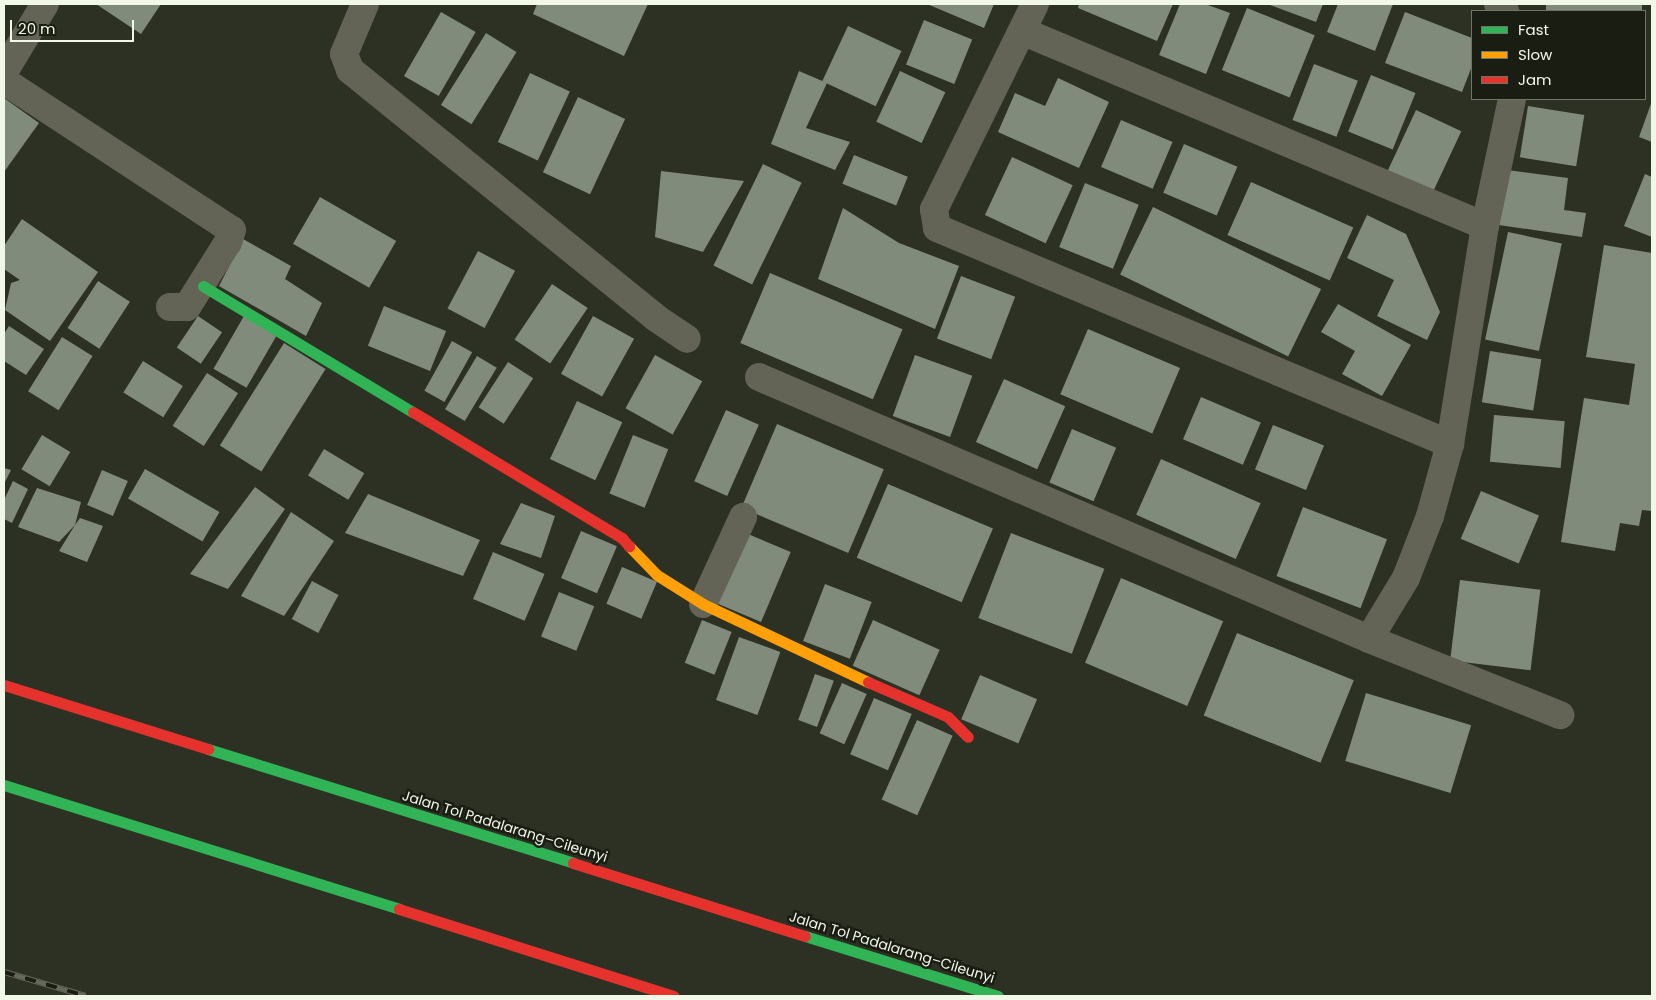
<!DOCTYPE html>
<html>
<head>
<meta charset="utf-8">
<style>
  body { margin:0 }
  #map { position:relative; width:1656px; height:1000px; overflow:hidden; background:#2d3124; font-family:Poppins,sans-serif }
  div>[style] { position:absolute }
  [style*='--x'] { left:calc(var(--x)*1px); top:calc(var(--y)*1px); width:calc(var(--w)*1px); rotate:calc(var(--a)*1deg) }
  .building>* { inset:0; background:#818b7b; transform-origin:0 0 }
  .street>* { height:28px; margin:-14px; padding:0 14px; transform-origin:14px; border-radius:14px; background:#636455 }
  .fast>* { height:11px; margin:-5.5px; padding:0 5.5px; transform-origin:5.5px; border-radius:5.5px; background:#30b455 }
  .slow>* { height:11px; margin:-5.5px; padding:0 5.5px; transform-origin:5.5px; border-radius:5.5px; background:#ff9f0a }
  .jam>* { height:11px; margin:-5.5px; padding:0 5.5px; transform-origin:5.5px; border-radius:5.5px; background:#e5322d }
  .rail>* { height:5.5px; margin-top:-2.75px; transform-origin:0; background:repeating-linear-gradient(90deg,#191d12 0 11px,#66685b 0 22px); box-sizing:border-box; border-block:1px solid #66685b }
  span { translate:-50% -50%; white-space:nowrap; text-align:center; line-height:1.15; -webkit-text-stroke:5px #191d12; paint-order:stroke }
  .street-label { font-size:14px; color:#f2f8e8 }
  .frame { position:absolute; inset:0; border:5px solid #f2f8e8; pointer-events:none }
  .legend { position:absolute; left:1471px; top:10px; width:175px; height:90px; box-sizing:border-box; background:#191d12; border:1px solid #707568; margin:0; padding:6px 9px; list-style:none; font-size:15px; color:#f2f8e8 }
  .legend li { display:flex; align-items:center; gap:10px; height:25px }
  .legend b { width:25px; border:1px solid #707568 }
  .scale { position:absolute; left:10px; top:20px; width:124px; height:22px; box-sizing:border-box; border:2px solid #f2f8e8; border-top:0; padding-left:6px; font-size:15px; line-height:18px; white-space:nowrap; color:#f2f8e8; -webkit-text-stroke:4px #191d12; paint-order:stroke }
</style>
</head>
<body>
<div id="map">
  <div class="building">
    <i style="clip-path:polygon(96px 4px,161px 4px,141px 34px)"></i>
    <i style="clip-path:polygon(537px 4px,648px 4px,624px 56px,533px 14px)"></i>
    <i style="clip-path:polygon(927px 4px,994px 4px,984px 28px)"></i>
    <i style="clip-path:polygon(1079px 4px,1173px 4px,1157px 41px,1078px 8px)"></i>
    <i style="clip-path:polygon(1180px 4px,1205px 4px,1230px 13px,1206px 74px,1159px 55px)"></i>
    <i style="clip-path:polygon(1267px 4px,1323px 4px,1316px 22px)"></i>
    <i style="clip-path:polygon(1338px 4px,1393px 4px,1375px 51px,1327px 32px)"></i>
    <i style="left:1546px;top:4px;width:96px;height:7px"></i>
    <i style="left:1247px;top:8px;width:73px;height:67px;rotate:22deg"></i>
    <i style="left:441px;top:12px;width:40px;height:74px;rotate:30deg"></i>
    <i style="clip-path:polygon(1405px 12px,1472px 38px,1472px 66px,1462px 92px,1385px 63px)"></i>
    <i style="left:924px;top:20px;width:52px;height:48px;rotate:22deg"></i>
    <i style="left:848px;top:26px;width:59px;height:61px;rotate:25deg"></i>
    <i style="left:486px;top:33px;width:36px;height:85px;rotate:32deg"></i>
    <i style="left:1314px;top:64px;width:47px;height:60px;rotate:21deg"></i>
    <i style="clip-path:polygon(799px 71px,827px 83px,806px 128px,850px 142px,835px 170px,771px 144px)"></i>
    <i style="left:900px;top:71px;width:50px;height:56px;rotate:25deg"></i>
    <i style="left:530px;top:73px;width:44px;height:76px;rotate:25deg"></i>
    <i style="left:1371px;top:75px;width:48px;height:61px;rotate:22deg"></i>
    <i style="clip-path:polygon(1058px 78px,1109px 102px,1079px 168px,998px 132px,1015px 93px,1045px 106px)"></i>
    <i style="left:578px;top:97px;width:52px;height:83px;rotate:25deg"></i>
    <i style="clip-path:polygon(4px 98px,39px 123px,4px 172px)"></i>
    <i style="clip-path:polygon(1652px 101px,1652px 142px,1639px 137px)"></i>
    <i style="left:1528px;top:106px;width:57px;height:52px;rotate:9deg"></i>
    <i style="left:1416px;top:110px;width:50px;height:68px;rotate:25deg"></i>
    <i style="left:1121px;top:120px;width:56px;height:51px;rotate:23deg"></i>
    <i style="left:1184px;top:144px;width:58px;height:53px;rotate:23deg"></i>
    <i style="left:854px;top:155px;width:58px;height:31px;rotate:22deg"></i>
    <i style="left:1012px;top:157px;width:67px;height:64px;rotate:25deg"></i>
    <i style="left:763px;top:164px;width:43px;height:113px;rotate:26deg"></i>
    <i style="clip-path:polygon(1507px 170px,1568px 178px,1564px 210px,1586px 213px,1582px 237px,1499px 225px)"></i>
    <i style="clip-path:polygon(661px 171px,744px 181px,703px 252px,655px 237px)"></i>
    <i style="clip-path:polygon(1645px 174px,1652px 177px,1652px 237px,1624px 226px)"></i>
    <i style="left:1251px;top:182px;width:112px;height:58px;rotate:24deg"></i>
    <i style="left:1085px;top:183px;width:58px;height:69px;rotate:22deg"></i>
    <i style="left:320px;top:197px;width:88px;height:54px;rotate:30deg"></i>
    <i style="left:1153px;top:207px;width:187px;height:75px;rotate:26deg"></i>
    <i style="clip-path:polygon(843px 208px,899px 243px,959px 266px,935px 329px,818px 279px)"></i>
    <i style="clip-path:polygon(1367px 215px,1406px 234px,1440px 312px,1427px 340px,1377px 316px,1394px 280px,1347px 258px)"></i>
    <i style="clip-path:polygon(22px 219px,98px 272px,50px 341px,5px 310px,11px 283px,20px 280px,4px 269px,4px 246px)"></i>
    <i style="left:1508px;top:232px;width:55px;height:110px;rotate:12deg"></i>
    <i style="clip-path:polygon(243px 239px,291px 266px,285px 279px,322px 303px,306px 336px,219px 286px)"></i>
    <i style="clip-path:polygon(1604px 245px,1652px 253px,1652px 511px,1642px 510px,1639px 526px,1620px 523px,1615px 551px,1561px 542px,1584px 398px,1629px 405px,1635px 364px,1586px 357px)"></i>
    <i style="left:478px;top:251px;width:42px;height:65px;rotate:28deg"></i>
    <i style="left:770px;top:273px;width:144px;height:76px;rotate:23deg"></i>
    <i style="left:961px;top:276px;width:58px;height:67px;rotate:21deg"></i>
    <i style="left:98px;top:281px;width:38px;height:56px;rotate:33deg"></i>
    <i style="left:552px;top:284px;width:43px;height:67px;rotate:34deg"></i>
    <i style="clip-path:polygon(1338px 304px,1411px 345px,1382px 396px,1342px 374px,1355px 351px,1321px 332px)"></i>
    <i style="left:384px;top:306px;width:67px;height:43px;rotate:22deg"></i>
    <i style="left:198px;top:316px;width:29px;height:38px;rotate:34deg"></i>
    <i style="left:244px;top:316px;width:38px;height:61px;rotate:30deg"></i>
    <i style="left:593px;top:316px;width:47px;height:66px;rotate:29deg"></i>
    <i style="clip-path:polygon(9px 326px,44px 349px,26px 375px,4px 361px,4px 334px)"></i>
    <i style="left:1088px;top:329px;width:100px;height:71px;rotate:23deg"></i>
    <i style="left:62px;top:337px;width:36px;height:64px;rotate:32deg"></i>
    <i style="left:452px;top:341px;width:23px;height:57px;rotate:29deg"></i>
    <i style="left:284px;top:343px;width:49px;height:121px;rotate:32deg"></i>
    <i style="left:1490px;top:351px;width:52px;height:52px;rotate:9deg"></i>
    <i style="left:655px;top:355px;width:54px;height:61px;rotate:29deg"></i>
    <i style="left:915px;top:355px;width:61px;height:65px;rotate:20deg"></i>
    <i style="left:477px;top:356px;width:23px;height:62px;rotate:31deg"></i>
    <i style="left:143px;top:361px;width:47px;height:37px;rotate:32deg"></i>
    <i style="left:508px;top:362px;width:30px;height:54px;rotate:33deg"></i>
    <i style="left:207px;top:373px;width:37px;height:63px;rotate:33deg"></i>
    <i style="left:1004px;top:379px;width:67px;height:69px;rotate:24deg"></i>
    <i style="left:1201px;top:397px;width:65px;height:46px;rotate:23deg"></i>
    <i style="left:577px;top:401px;width:50px;height:64px;rotate:25deg"></i>
    <i style="left:726px;top:410px;width:36px;height:78px;rotate:24deg"></i>
    <i style="left:1494px;top:415px;width:71px;height:47px;rotate:5deg"></i>
    <i style="left:777px;top:424px;width:116px;height:91px;rotate:23deg"></i>
    <i style="left:1273px;top:425px;width:55px;height:48px;rotate:22deg"></i>
    <i style="left:1072px;top:429px;width:48px;height:58px;rotate:23deg"></i>
    <i style="left:42px;top:435px;width:33px;height:40px;rotate:31deg"></i>
    <i style="left:633px;top:435px;width:38px;height:63px;rotate:22deg"></i>
    <i style="left:324px;top:449px;width:47px;height:31px;rotate:31deg"></i>
    <i style="left:1161px;top:459px;width:109px;height:61px;rotate:24deg"></i>
    <i style="clip-path:polygon(4px 468px,11px 470px,4px 484px)"></i>
    <i style="left:145px;top:469px;width:86px;height:34px;rotate:30deg"></i>
    <i style="left:102px;top:470px;width:28px;height:38px;rotate:23deg"></i>
    <i style="clip-path:polygon(13px 481px,28px 489px,12px 523px,4px 519px,4px 500px)"></i>
    <i style="left:888px;top:484px;width:114px;height:80px;rotate:23deg"></i>
    <i style="clip-path:polygon(255px 487px,285px 509px,228px 589px,190px 574px)"></i>
    <i style="clip-path:polygon(37px 488px,81px 502px,75px 525px,80px 518px,103px 526px,87px 562px,59px 551px,75px 525px,59px 542px,18px 527px)"></i>
    <i style="left:1481px;top:491px;width:63px;height:52px;rotate:23deg"></i>
    <i style="clip-path:polygon(368px 494px,480px 540px,463px 576px,345px 533px)"></i>
    <i style="clip-path:polygon(521px 503px,555px 516px,541px 558px,500px 544px)"></i>
    <i style="left:1303px;top:507px;width:90px;height:74px;rotate:21deg"></i>
    <i style="clip-path:polygon(291px 512px,334px 541px,284px 616px,241px 596px)"></i>
    <i style="left:581px;top:531px;width:39px;height:51px;rotate:23deg"></i>
    <i style="left:741px;top:531px;width:54px;height:76px;rotate:23deg"></i>
    <i style="left:1011px;top:533px;width:100px;height:91px;rotate:21deg"></i>
    <i style="left:493px;top:552px;width:56px;height:51px;rotate:23deg"></i>
    <i style="left:622px;top:567px;width:38px;height:40px;rotate:23deg"></i>
    <i style="left:1121px;top:578px;width:111px;height:92px;rotate:23deg"></i>
    <i style="left:1460px;top:580px;width:81px;height:81px;rotate:7deg"></i>
    <i style="left:312px;top:581px;width:30px;height:43px;rotate:28deg"></i>
    <i style="left:825px;top:584px;width:50px;height:61px;rotate:21deg"></i>
    <i style="left:559px;top:592px;width:38px;height:48px;rotate:22deg"></i>
    <i style="left:702px;top:620px;width:32px;height:46px;rotate:22deg"></i>
    <i style="left:873px;top:620px;width:73px;height:50px;rotate:24deg"></i>
    <i style="left:1237px;top:633px;width:126px;height:89px;rotate:22deg"></i>
    <i style="left:739px;top:637px;width:44px;height:67px;rotate:20deg"></i>
    <i style="left:815px;top:674px;width:20px;height:49px;rotate:20deg"></i>
    <i style="left:980px;top:675px;width:62px;height:48px;rotate:23deg"></i>
    <i style="left:842px;top:683px;width:27px;height:55px;rotate:24deg"></i>
    <i style="left:1366px;top:693px;width:110px;height:71px;rotate:17deg"></i>
    <i style="left:874px;top:698px;width:41px;height:61px;rotate:23deg"></i>
    <i style="left:917px;top:720px;width:39px;height:87px;rotate:24deg"></i>
  </div>
  <div class="street">
    <i style="--x:365;--y:4;--w:54;--a:112.8"></i>
    <i style="--x:344;--y:54;--w:17;--a:69"></i>
    <i style="--x:350;--y:70;--w:394;--a:39"></i>
    <i style="--x:656;--y:318;--w:37;--a:34"></i>
    <i style="--x:1035;--y:4;--w:229;--a:116.2"></i>
    <i style="--x:934;--y:209;--w:19;--a:81"></i>
    <i style="--x:937;--y:228;--w:557;--a:22.83"></i>
    <i style="--x:1498;--y:4;--w:10;--a:45"></i>
    <i style="--x:1022;--y:31;--w:502;--a:22.84"></i>
    <i style="--x:4;--y:72;--w:79;--a:-58.9"></i>
    <i style="--x:4;--y:81;--w:272;--a:33.2"></i>
    <i style="--x:232;--y:230;--w:13;--a:108"></i>
    <i style="--x:228;--y:242;--w:77;--a:122.2"></i>
    <i style="--x:187;--y:307;--w:17;--a:180"></i>
    <i style="--x:759;--y:377;--w:664;--a:23.24"></i>
    <i style="--x:1369;--y:639;--w:206;--a:21.7"></i>
    <i style="--x:703;--y:604;--w:96;--a:-65.3"></i>
    <i style="--x:1369;--y:639;--w:71;--a:-58.8"></i>
    <i style="--x:1406;--y:578;--w:66;--a:-68.8"></i>
    <i style="--x:1430;--y:516;--w:75;--a:-74.5"></i>
    <i style="--x:1450;--y:444;--w:221;--a:-80.9"></i>
    <i style="--x:1485;--y:226;--w:130;--a:-78"></i>
  </div>
  <div class="fast">
    <i style="--x:203;--y:286;--w:245;--a:31"></i>
    <i style="--x:208;--y:749;--w:382;--a:17.3"></i>
    <i style="--x:4;--y:785;--w:414;--a:17.4"></i>
    <i style="--x:805;--y:936;--w:202;--a:17.3"></i>
  </div>
  <div class="slow">
    <i style="--x:629;--y:546;--w:40;--a:46"></i>
    <i style="--x:657;--y:575;--w:54;--a:32.2"></i>
    <i style="--x:703;--y:604;--w:183;--a:25.3"></i>
  </div>
  <div class="jam">
    <i style="--x:413;--y:412;--w:244;--a:31.1"></i>
    <i style="--x:622;--y:538;--w:11;--a:49"></i>
    <i style="--x:868;--y:682;--w:87;--a:23.6"></i>
    <i style="--x:948;--y:717;--w:28;--a:45"></i>
    <i style="--x:4;--y:685;--w:214;--a:17.4"></i>
    <i style="--x:573;--y:863;--w:243;--a:17.5"></i>
    <i style="--x:399;--y:909;--w:288;--a:17.6"></i>
  </div>
  <div class="rail">
    <i style="--x:4;--y:972;--w:85;--a:16.3"></i>
  </div>
  <div class="street-label">
    <span style="left:505px;top:826px;rotate:17deg">Jalan Tol Padalarang–Cileunyi</span>
    <span style="left:892px;top:947px;rotate:17deg">Jalan Tol Padalarang–Cileunyi</span>
  </div>
  <div class="frame"></div>
  <ul class="legend">
  <li><b style="height:6px;background:#30b455"></b>Fast</li>
  <li><b style="height:6px;background:#ff9f0a"></b>Slow</li>
  <li><b style="height:6px;background:#e5322d"></b>Jam</li>
  </ul>
  <div class="scale">20 m</div>
</div>
</body>
</html>
